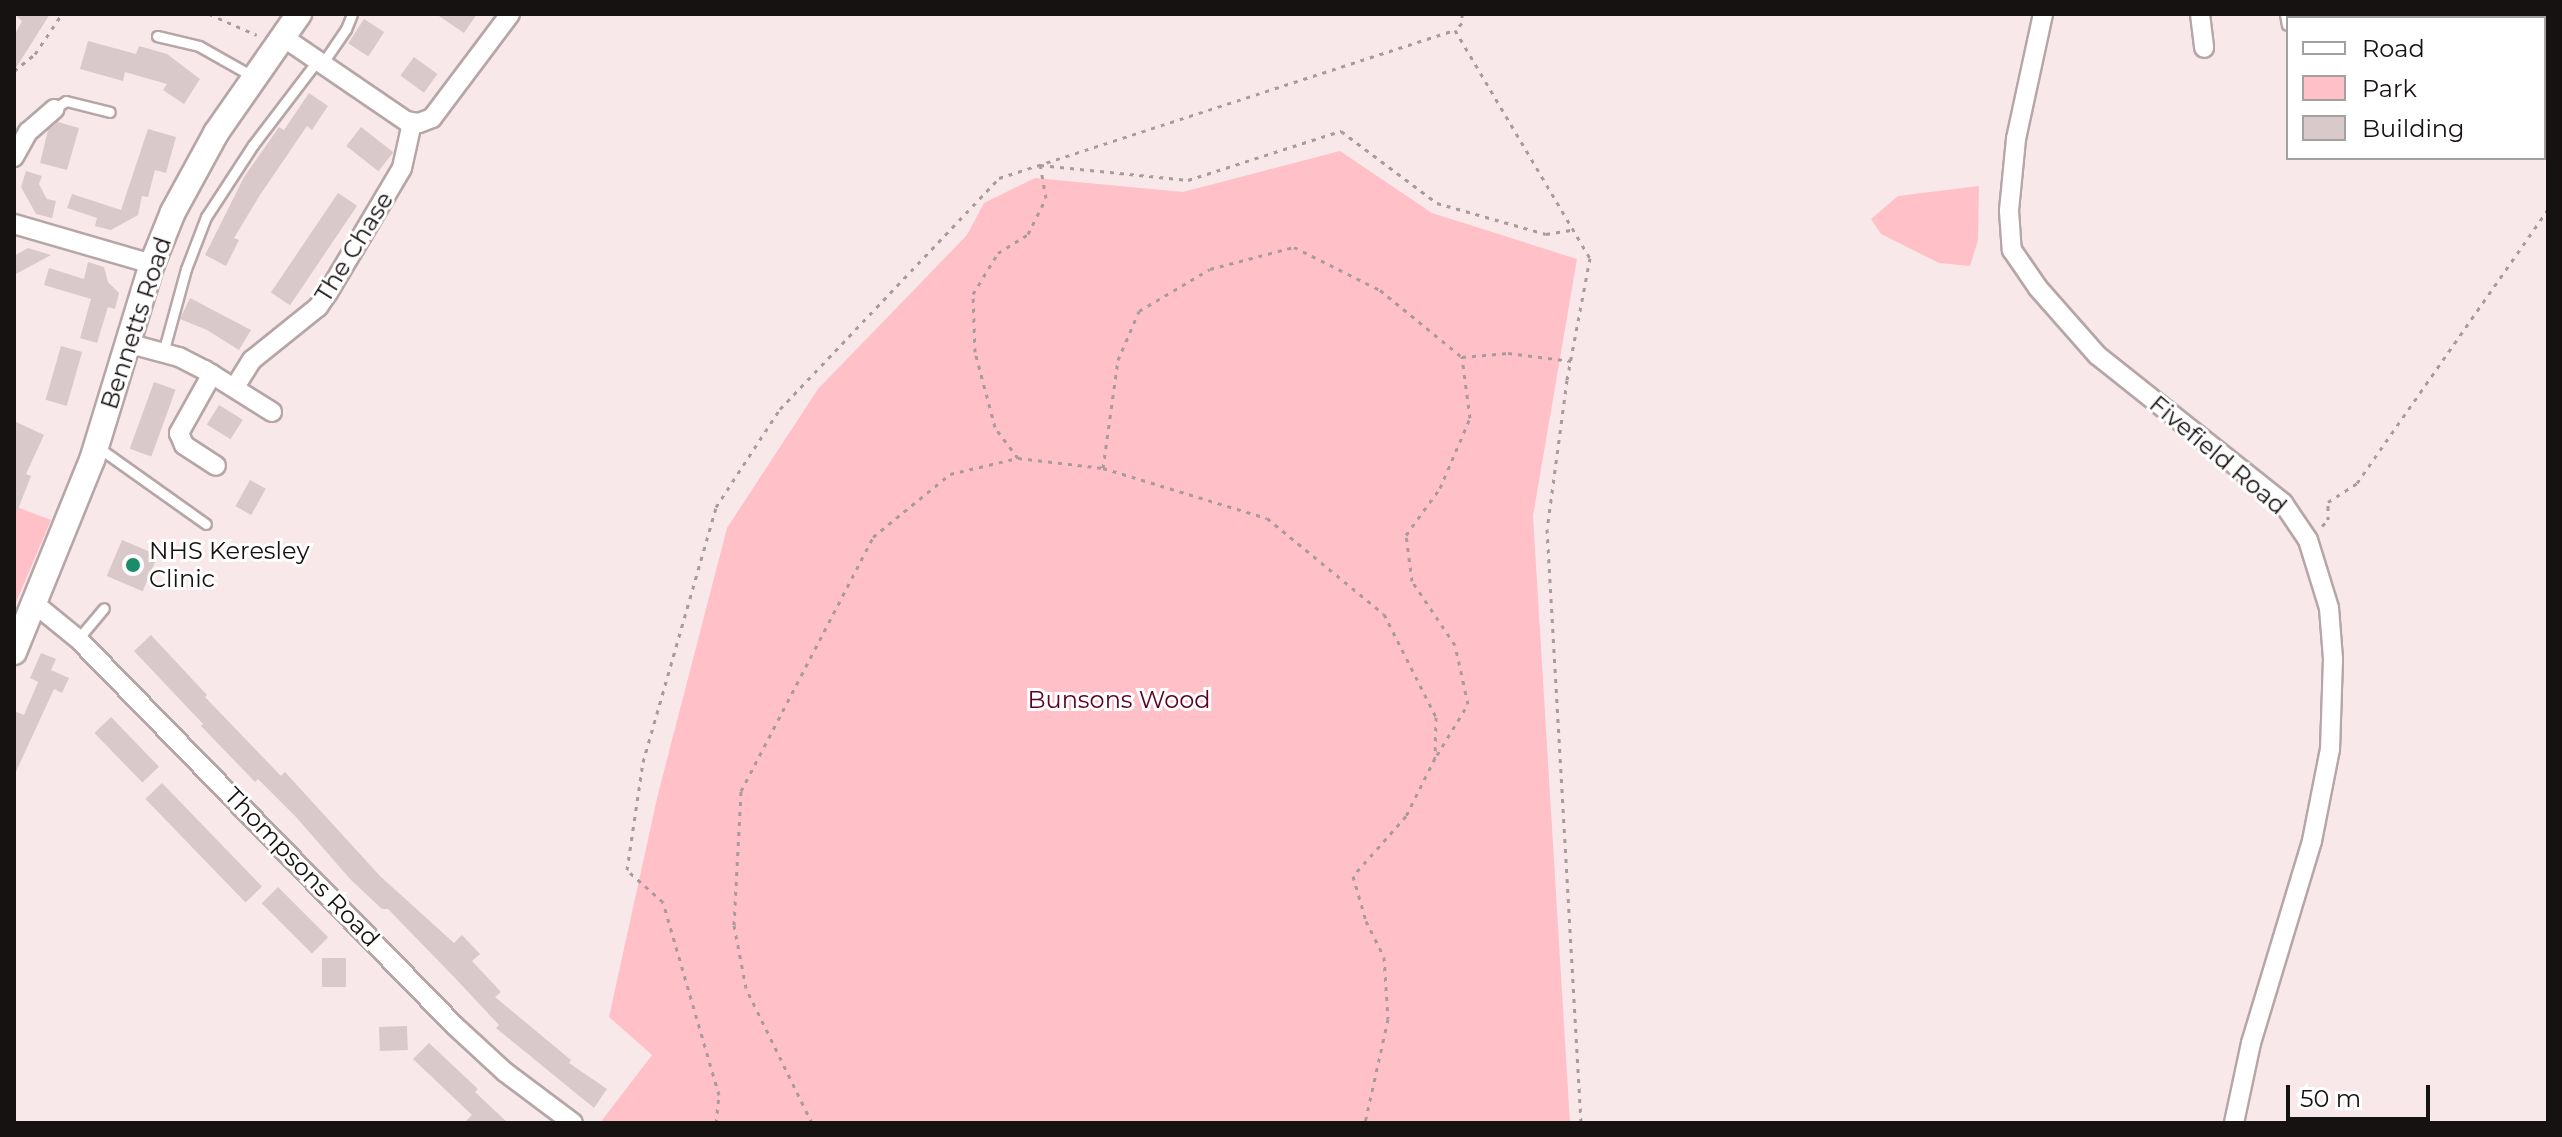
<!DOCTYPE html>
<html>
<head>
<meta charset="utf-8">
<style>
  body { margin:0 }
  #map { position:relative; width:2562px; height:1137px; overflow:hidden; background:#f9e8e9; font-family:Montserrat,sans-serif }
  div>[style] { position:absolute }
  [style*='--x'] { left:calc(var(--x)*1px); top:calc(var(--y)*1px); width:calc(var(--w)*1px); rotate:calc(var(--a)*1deg) }
  .green>* { inset:0; background:#ffc0c8 }
  .building>* { inset:0; background:#d9c9ca; transform-origin:0 0 }
  .path>* { height:3px; margin-top:-1.5px; transform-origin:0; background:repeating-linear-gradient(90deg,#a89b9c 0 4px,transparent 0 10px) }
  .roads { filter:drop-shadow(2px 0 #b6a6a7) drop-shadow(-2px 0 #b6a6a7) drop-shadow(0 2px #b6a6a7) drop-shadow(0 -2px #b6a6a7) }
  .service>* { height:9px; margin:-4.5px; padding:0 4.5px; transform-origin:4.5px; border-radius:4.5px; background:#fff }
  .minor>* { height:18px; margin:-9px; padding:0 9px; transform-origin:9px; border-radius:9px; background:#fff }
  .tertiary>* { height:24px; margin:-12px; padding:0 12px; transform-origin:12px; border-radius:12px; background:#fff }
  .dots>* { width:22px; height:22px; translate:-50% -50%; box-sizing:border-box; border:4px solid #fff; border-radius:50% }
  span { translate:-50% -50%; white-space:nowrap; text-align:center; line-height:1.15; -webkit-text-stroke:6px #fff; paint-order:stroke }
  .street-label { font-size:24px; color:#171212 }
  .poi-label { font-size:24px; color:#171212 }
  .left { translate:0 -50%; text-align:left }
  .park-label { font-size:24px; color:#5f0020 }
  .frame { position:absolute; inset:0; border:16px solid #171212; pointer-events:none }
  .legend { position:absolute; left:2286px; top:16px; width:260px; height:144px; box-sizing:border-box; background:#fff; border:2px solid #a2a0a0; margin:0; padding:10px 14px; list-style:none; font-size:24px; color:#171212 }
  .legend li { display:flex; align-items:center; gap:16px; height:40px }
  .legend b { width:40px; border:2px solid #a2a0a0 }
  .scale { position:absolute; left:2286px; top:1085px; width:144px; height:36px; box-sizing:border-box; border:4px solid #171212; border-top:0; padding-left:10px; font-size:24px; line-height:28px; white-space:nowrap; color:#171212; -webkit-text-stroke:6px #fff; paint-order:stroke }
</style>
</head>
<body>
<div id="map">
  <div class="green">
    <i style="clip-path:polygon(1340px 151px,1432px 213px,1577px 259px,1533px 516px,1570px 1123px,600px 1123px,652px 1055px,609px 1017px,658px 794px,727px 528px,818px 389px,967px 235px,984px 203px,1035px 178px,1183px 192px)"></i>
    <i style="clip-path:polygon(1979px 186px,1978px 240px,1970px 266px,1939px 263px,1881px 234px,1871px 219px,1898px 196px)"></i>
    <i style="clip-path:polygon(14px 506px,51px 520px,14px 607px)"></i>
  </div>
  <div class="building">
    <i style="clip-path:polygon(14px 14px,50px 14px,14px 71px,14px 36px,22px 21px)"></i>
    <i style="clip-path:polygon(436px 14px,477px 14px,464px 33px)"></i>
    <i style="left:364px;top:19px;width:24px;height:29px;rotate:33deg"></i>
    <i style="clip-path:polygon(88px 41px,136px 54px,139px 46px,167px 54px,200px 79px,184px 104px,163px 90px,167px 84px,125px 72px,123px 81px,80px 69px)"></i>
    <i style="left:414px;top:57px;width:29px;height:23px;rotate:36deg"></i>
    <i style="clip-path:polygon(309px 93px,328px 106px,312px 130px,307px 126px,260px 195px,234px 238px,239px 240px,226px 266px,205px 255px,244px 177px,279px 127px,284px 130px)"></i>
    <i style="clip-path:polygon(58px 122px,79px 128px,67px 170px,40px 163px,48px 130px)"></i>
    <i style="left:361px;top:127px;width:41px;height:24px;rotate:38deg"></i>
    <i style="clip-path:polygon(148px 129px,176px 137px,166px 173px,155px 170px,148px 197px,142px 196px,138px 215px,111px 230px,95px 226px,97px 218px,67px 208px,72px 194px,121px 210px)"></i>
    <i style="clip-path:polygon(26px 171px,42px 176px,39px 184px,43px 192px,47px 199px,56px 201px,52px 218px,36px 214px,21px 187px)"></i>
    <i style="left:338px;top:193px;width:23px;height:120px;rotate:34deg"></i>
    <i style="clip-path:polygon(28px 248px,51px 255px,14px 275px,14px 256px)"></i>
    <i style="clip-path:polygon(88px 262px,104px 267px,108px 282px,119px 293px,115px 309px,108px 307px,97px 343px,80px 338px,91px 299px,44px 285px,49px 268px,84px 279px)"></i>
    <i style="clip-path:polygon(190px 298px,251px 330px,239px 350px,207px 330px,180px 319px)"></i>
    <i style="left:61px;top:346px;width:22px;height:56px;rotate:16deg"></i>
    <i style="left:154px;top:382px;width:23px;height:71px;rotate:20deg"></i>
    <i style="left:219px;top:405px;width:28px;height:23px;rotate:32deg"></i>
    <i style="clip-path:polygon(14px 421px,44px 435px,26px 474px,31px 476px,15px 517px)"></i>
    <i style="left:250px;top:480px;width:18px;height:30px;rotate:29deg"></i>
    <i style="left:122px;top:540px;width:39px;height:39px;rotate:23deg"></i>
    <i style="clip-path:polygon(151px 635px,207px 695px,205px 697px,281px 776px,285px 772px,380px 876px,454px 943px,462px 935px,480px 954px,472px 961px,501px 992px,495px 997px,571px 1060px,569px 1063px,607px 1089px,594px 1108px,496px 1028px,499px 1025px,455px 978px,388px 909px,382px 909px,351px 880px,296px 817px,258px 779px,255px 782px,201px 726px,203px 724px,134px 651px)"></i>
    <i style="clip-path:polygon(41px 653px,56px 659px,51px 670px,69px 678px,62px 693px,54px 689px,14px 776px,14px 711px,24px 715px,38px 682px,30px 678px)"></i>
    <i style="left:111px;top:717px;width:69px;height:23px;rotate:46deg"></i>
    <i style="left:162px;top:783px;width:144px;height:23px;rotate:46deg"></i>
    <i style="left:278px;top:887px;width:71px;height:23px;rotate:45deg"></i>
    <i style="left:346px;top:958px;width:29px;height:24px;rotate:90deg"></i>
    <i style="left:407px;top:1026px;width:24px;height:28px;rotate:88deg"></i>
    <i style="clip-path:polygon(429px 1043px,478px 1089px,475px 1092px,508px 1123px,464px 1123px,472px 1115px,413px 1059px)"></i>
  </div>
  <div class="path">
    <i style="--x:209;--y:14;--w:52;--a:23.6"></i>
    <i style="--x:1462;--y:14;--w:9;--a:90"></i>
    <i style="--x:1462;--y:23;--w:10;--a:135"></i>
    <i style="--x:1455;--y:30;--w:265;--a:59.4"></i>
    <i style="--x:1590;--y:258;--w:124;--a:100.7"></i>
    <i style="--x:1567;--y:380;--w:150;--a:97.6"></i>
    <i style="--x:1547;--y:529;--w:595;--a:86.72"></i>
    <i style="--x:14;--y:71;--w:27;--a:-39"></i>
    <i style="--x:35;--y:54;--w:48;--a:-56"></i>
    <i style="--x:1018;--y:458;--w:39;--a:-127"></i>
    <i style="--x:995;--y:427;--w:78;--a:-104.9"></i>
    <i style="--x:975;--y:352;--w:58;--a:-92"></i>
    <i style="--x:973;--y:294;--w:48;--a:-58.6"></i>
    <i style="--x:998;--y:253;--w:36;--a:-32"></i>
    <i style="--x:1028;--y:234;--w:40;--a:-63.4"></i>
    <i style="--x:1046;--y:198;--w:34;--a:-100"></i>
    <i style="--x:1040;--y:165;--w:149;--a:5.8"></i>
    <i style="--x:1188;--y:180;--w:161;--a:-17.8"></i>
    <i style="--x:1341;--y:131;--w:120;--a:36.9"></i>
    <i style="--x:1437;--y:203;--w:113;--a:15.9"></i>
    <i style="--x:1546;--y:234;--w:25;--a:-9"></i>
    <i style="--x:1103;--y:468;--w:171;--a:17"></i>
    <i style="--x:1267;--y:518;--w:151;--a:39.4"></i>
    <i style="--x:1384;--y:614;--w:115;--a:63.2"></i>
    <i style="--x:1436;--y:717;--w:41;--a:91.4"></i>
    <i style="--x:1435;--y:758;--w:65;--a:116.6"></i>
    <i style="--x:1406;--y:816;--w:80;--a:131.5"></i>
    <i style="--x:1353;--y:876;--w:47;--a:73.9"></i>
    <i style="--x:1366;--y:921;--w:40;--a:63.4"></i>
    <i style="--x:1384;--y:957;--w:62;--a:86.3"></i>
    <i style="--x:1388;--y:1019;--w:107;--a:102.5"></i>
    <i style="--x:2322;--y:526;--w:8;--a:-45"></i>
    <i style="--x:2328;--y:520;--w:18;--a:-90"></i>
    <i style="--x:2328;--y:502;--w:35;--a:-33"></i>
    <i style="--x:2357;--y:483;--w:334;--a:-55.1"></i>
    <i style="--x:1437;--y:755;--w:60;--a:-58.7"></i>
    <i style="--x:1468;--y:704;--w:60;--a:-102.4"></i>
    <i style="--x:1455;--y:645;--w:77;--a:-123.9"></i>
    <i style="--x:1412;--y:581;--w:46;--a:-97.4"></i>
    <i style="--x:1406;--y:535;--w:58;--a:-54.1"></i>
    <i style="--x:1440;--y:488;--w:76;--a:-66.8"></i>
    <i style="--x:1470;--y:418;--w:62;--a:-97.5"></i>
    <i style="--x:716;--y:1123;--w:28;--a:-84"></i>
    <i style="--x:719;--y:1095;--w:201;--a:-106.2"></i>
    <i style="--x:663;--y:902;--w:48;--a:-138.4"></i>
    <i style="--x:627;--y:870;--w:109;--a:-81.6"></i>
    <i style="--x:643;--y:762;--w:265;--a:-74"></i>
    <i style="--x:716;--y:507;--w:117;--a:-56.9"></i>
    <i style="--x:780;--y:409;--w:318;--a:-46.5"></i>
    <i style="--x:999;--y:178;--w:479;--a:-18"></i>
    <i style="--x:812;--y:1123;--w:150;--a:-116.1"></i>
    <i style="--x:746;--y:988;--w:64;--a:-100.8"></i>
    <i style="--x:734;--y:925;--w:134;--a:-87"></i>
    <i style="--x:741;--y:791;--w:286;--a:-62.5"></i>
    <i style="--x:873;--y:537;--w:99;--a:-39.3"></i>
    <i style="--x:950;--y:474;--w:70;--a:-13.2"></i>
    <i style="--x:1018;--y:458;--w:86;--a:6.7"></i>
    <i style="--x:1103;--y:468;--w:109;--a:-82.1"></i>
    <i style="--x:1118;--y:360;--w:53;--a:-66.8"></i>
    <i style="--x:1139;--y:311;--w:82;--a:-30.6"></i>
    <i style="--x:1210;--y:269;--w:87;--a:-14.7"></i>
    <i style="--x:1294;--y:247;--w:96;--a:26.6"></i>
    <i style="--x:1380;--y:290;--w:106;--a:39.3"></i>
    <i style="--x:1462;--y:357;--w:46;--a:-5"></i>
    <i style="--x:1508;--y:353;--w:64;--a:7.2"></i>
  </div>
  <div class="roads">
    <div class="service">
      <i style="--x:2285;--y:14;--w:11;--a:80"></i>
      <i style="--x:157;--y:36;--w:43;--a:13.4"></i>
      <i style="--x:199;--y:46;--w:61;--a:29.5"></i>
      <i style="--x:322;--y:64;--w:42;--a:-55.6"></i>
      <i style="--x:346;--y:29;--w:16;--a:-68"></i>
      <i style="--x:54;--y:109;--w:14;--a:-34"></i>
      <i style="--x:66;--y:101;--w:45;--a:14"></i>
      <i style="--x:163;--y:353;--w:87;--a:-74.7"></i>
      <i style="--x:186;--y:269;--w:56;--a:-69"></i>
      <i style="--x:206;--y:217;--w:86;--a:-56.9"></i>
      <i style="--x:253;--y:145;--w:106;--a:-52.7"></i>
      <i style="--x:99;--y:448;--w:131;--a:35.4"></i>
      <i style="--x:78;--y:639;--w:40;--a:-50"></i>
    </div>
    <div class="minor">
      <i style="--x:2043;--y:14;--w:128;--a:102.2"></i>
      <i style="--x:2016;--y:139;--w:72;--a:95.6"></i>
      <i style="--x:2009;--y:211;--w:39;--a:86"></i>
      <i style="--x:2012;--y:250;--w:46;--a:55.6"></i>
      <i style="--x:2038;--y:288;--w:89;--a:48.6"></i>
      <i style="--x:2097;--y:355;--w:238;--a:38.5"></i>
      <i style="--x:2283;--y:503;--w:45;--a:56"></i>
      <i style="--x:2308;--y:540;--w:71;--a:72.8"></i>
      <i style="--x:2329;--y:608;--w:51;--a:85.5"></i>
      <i style="--x:2333;--y:659;--w:90;--a:91.9"></i>
      <i style="--x:2330;--y:749;--w:94;--a:101.1"></i>
      <i style="--x:2312;--y:841;--w:211;--a:106.8"></i>
      <i style="--x:2251;--y:1043;--w:82;--a:102"></i>
      <i style="--x:2200;--y:14;--w:34;--a:83"></i>
      <i style="--x:283;--y:37;--w:149;--a:34.3"></i>
      <i style="--x:406;--y:121;--w:13;--a:9"></i>
      <i style="--x:419;--y:123;--w:14;--a:-21"></i>
      <i style="--x:432;--y:118;--w:130;--a:-53.1"></i>
      <i style="--x:14;--y:157;--w:29;--a:-61"></i>
      <i style="--x:28;--y:132;--w:35;--a:-41"></i>
      <i style="--x:14;--y:224;--w:144;--a:16.2"></i>
      <i style="--x:127;--y:343;--w:54;--a:15.1"></i>
      <i style="--x:179;--y:357;--w:29;--a:27"></i>
      <i style="--x:205;--y:370;--w:79;--a:32.1"></i>
      <i style="--x:212;--y:374;--w:68;--a:119.2"></i>
      <i style="--x:179;--y:433;--w:13;--a:67"></i>
      <i style="--x:184;--y:445;--w:38;--a:33"></i>
      <i style="--x:235;--y:387;--w:32;--a:-58"></i>
      <i style="--x:252;--y:360;--w:85;--a:-38.8"></i>
      <i style="--x:318;--y:307;--w:19;--a:-55"></i>
      <i style="--x:329;--y:291;--w:143;--a:-59.3"></i>
      <i style="--x:402;--y:168;--w:46;--a:-77.5"></i>
      <i style="--x:35;--y:604;--w:55;--a:39.1"></i>
      <i style="--x:78;--y:639;--w:540;--a:45.75"></i>
      <i style="--x:455;--y:1026;--w:68;--a:42.6"></i>
      <i style="--x:505;--y:1072;--w:85;--a:36.9"></i>
    </div>
    <div class="tertiary">
      <i style="--x:14;--y:652;--w:207;--a:-67.9"></i>
      <i style="--x:92;--y:460;--w:205;--a:-73"></i>
      <i style="--x:152;--y:264;--w:56;--a:-68"></i>
      <i style="--x:173;--y:212;--w:90;--a:-61.4"></i>
      <i style="--x:216;--y:133;--w:145;--a:-55.1"></i>
    </div>
  </div>
  <div class="dots">
    <i style="left:133px;top:565px;background:#1a8b6b"></i>
  </div>
  <div class="street-label">
    <span style="left:354px;top:247px;rotate:-58deg">The Chase</span>
    <span style="left:136px;top:323px;rotate:-72deg">Bennetts Road</span>
    <span style="left:2218px;top:455px;rotate:40deg">Fivefield Road</span>
    <span style="left:302px;top:867px;rotate:46deg">Thompsons Road</span>
  </div>
  <div class="poi-label">
    <span class="left" style="left:149px;top:565px">NHS Keresley<br>Clinic</span>
  </div>
  <div class="park-label">
    <span style="left:1119px;top:700px">Bunsons Wood</span>
  </div>
  <div class="frame"></div>
  <ul class="legend">
  <li><b style="height:10px;background:#fff"></b>Road</li>
  <li><b style="height:22px;background:#ffc0c8"></b>Park</li>
  <li><b style="height:22px;background:#d9c9ca"></b>Building</li>
  </ul>
  <div class="scale">50 m</div>
</div>
</body>
</html>
